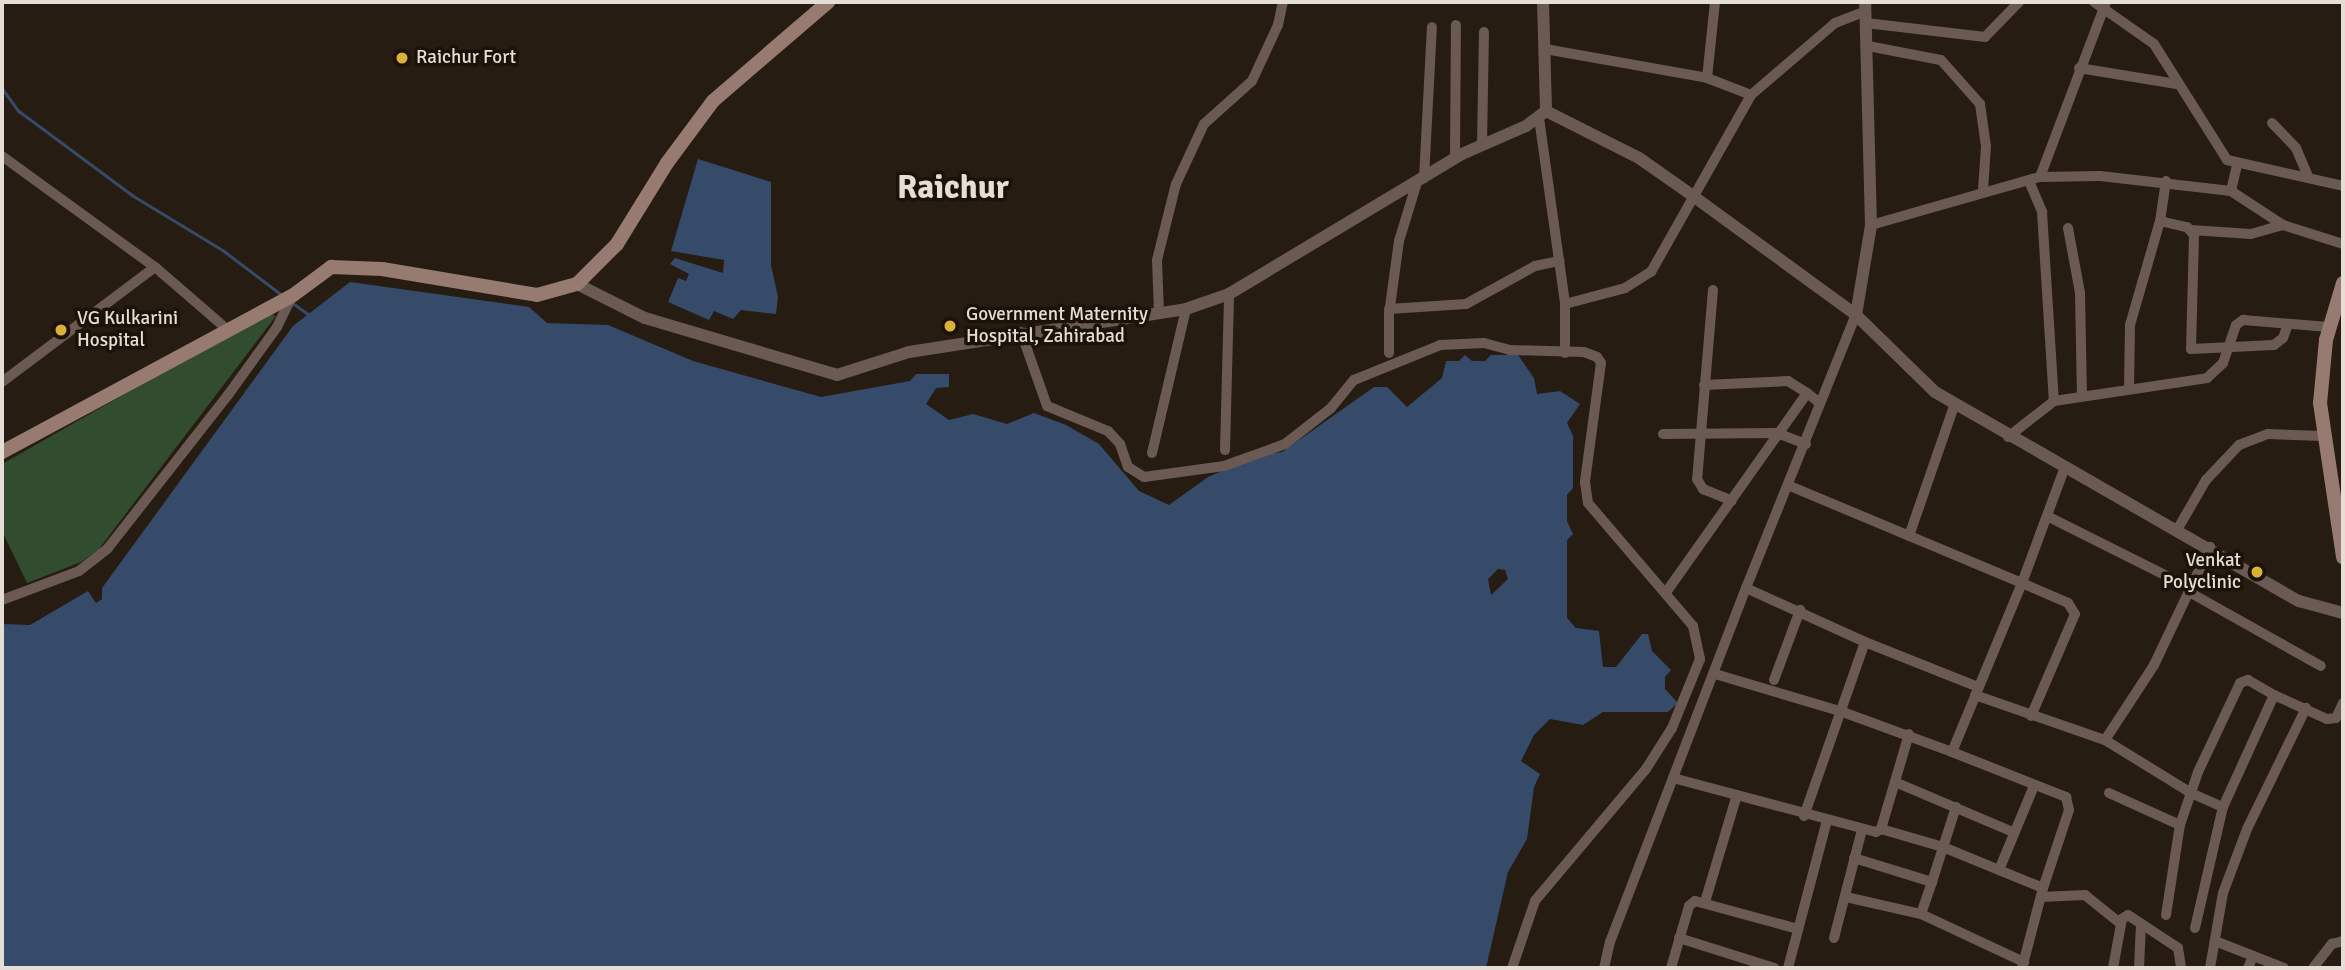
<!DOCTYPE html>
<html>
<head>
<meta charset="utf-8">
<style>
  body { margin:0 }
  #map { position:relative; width:2345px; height:970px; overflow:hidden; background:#261c11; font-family:Signika,sans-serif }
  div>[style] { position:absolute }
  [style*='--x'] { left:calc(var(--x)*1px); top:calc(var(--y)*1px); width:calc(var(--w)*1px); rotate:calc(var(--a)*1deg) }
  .green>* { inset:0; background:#324c2f }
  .water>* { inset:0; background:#354b69 }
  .stream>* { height:2.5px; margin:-1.25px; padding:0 1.25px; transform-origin:1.25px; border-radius:1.25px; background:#354b69 }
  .minor>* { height:10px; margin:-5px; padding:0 5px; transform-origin:5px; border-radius:5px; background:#6b5953 }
  .tertiary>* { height:12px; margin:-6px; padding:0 6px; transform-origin:6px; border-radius:6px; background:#6b5953 }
  .secondary>* { height:14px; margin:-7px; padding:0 7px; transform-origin:7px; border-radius:7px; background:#977a70 }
  .dots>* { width:19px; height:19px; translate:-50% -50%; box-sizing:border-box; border:4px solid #1c1308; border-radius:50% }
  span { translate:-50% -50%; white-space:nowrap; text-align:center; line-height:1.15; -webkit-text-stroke:7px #1c1308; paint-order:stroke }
  .poi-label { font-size:19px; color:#e5ded6 }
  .left { translate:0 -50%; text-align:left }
  .right { translate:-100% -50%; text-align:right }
  .town-label { font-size:33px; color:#e5ded6; font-weight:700 }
  .frame { position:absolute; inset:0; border:4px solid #e5ded6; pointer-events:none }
</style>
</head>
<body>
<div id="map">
  <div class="green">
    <i style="clip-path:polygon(267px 313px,276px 316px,99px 549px,81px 562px,27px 583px,2px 531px,2px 464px)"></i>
  </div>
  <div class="water">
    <i style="clip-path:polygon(698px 159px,771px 182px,771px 265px,778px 297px,776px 314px,741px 310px,733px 319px,714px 311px,709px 320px,668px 302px,678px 278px,686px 281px,689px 274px,670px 264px,675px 258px,723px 273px,724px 260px,671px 251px)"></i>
    <i style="clip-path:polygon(evenodd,350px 282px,529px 307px,547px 323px,608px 325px,693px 361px,821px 397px,910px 381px,916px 374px,949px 374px,949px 387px,936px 388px,926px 404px,949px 420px,973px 414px,1007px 424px,1034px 413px,1066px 425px,1099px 444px,1139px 491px,1169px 505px,1208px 477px,1260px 455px,1282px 452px,1374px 387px,1387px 387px,1407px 407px,1442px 378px,1446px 361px,1459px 361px,1465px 355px,1472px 361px,1485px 361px,1491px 355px,1518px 355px,1534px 378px,1537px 394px,1560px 391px,1580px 404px,1567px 423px,1573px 436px,1573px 488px,1567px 495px,1567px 521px,1573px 534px,1567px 540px,1567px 618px,1576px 628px,1599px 631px,1603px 667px,1616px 667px,1642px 634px,1648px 634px,1652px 651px,1671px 670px,1665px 677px,1665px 689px,1678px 703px,1668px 712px,1603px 712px,1583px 725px,1550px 719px,1534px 735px,1521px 761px,1540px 774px,1534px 787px,1527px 839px,1508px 872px,1486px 968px,2px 968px,2px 624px,30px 625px,88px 591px,96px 603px,102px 599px,102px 588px,293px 326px,350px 282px,1498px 569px,1505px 570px,1508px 579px,1491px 595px,1488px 579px,1498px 569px)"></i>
  </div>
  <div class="stream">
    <i style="--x:2;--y:88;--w:29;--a:54"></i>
    <i style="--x:19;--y:111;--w:141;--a:36.6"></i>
    <i style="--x:132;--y:195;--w:108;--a:31.3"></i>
    <i style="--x:224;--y:251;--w:73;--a:37.2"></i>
    <i style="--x:293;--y:303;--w:19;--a:36"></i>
  </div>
  <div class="minor">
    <i style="--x:2094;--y:2;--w:73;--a:35"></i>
    <i style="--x:2154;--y:44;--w:137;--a:57.8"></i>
    <i style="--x:2227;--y:160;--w:119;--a:12.6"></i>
    <i style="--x:1866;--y:23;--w:120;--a:6.7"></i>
    <i style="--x:1985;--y:37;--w:49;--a:-45.8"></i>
    <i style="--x:1868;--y:46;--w:74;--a:10.9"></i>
    <i style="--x:1941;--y:60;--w:59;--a:48.4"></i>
    <i style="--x:1980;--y:104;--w:42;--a:81.9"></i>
    <i style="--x:1986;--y:146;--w:44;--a:93.9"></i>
    <i style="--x:1545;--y:49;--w:165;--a:10.1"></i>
    <i style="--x:1707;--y:78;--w:47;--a:21.1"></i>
    <i style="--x:2079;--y:68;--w:99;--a:9.3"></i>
    <i style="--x:1707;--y:78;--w:76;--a:-84"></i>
    <i style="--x:1539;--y:118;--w:188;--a:82"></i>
    <i style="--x:1565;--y:304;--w:49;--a:90"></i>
    <i style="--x:2272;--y:123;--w:35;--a:46"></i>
    <i style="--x:2296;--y:148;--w:30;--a:67"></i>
    <i style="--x:1482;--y:145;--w:113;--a:-89"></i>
    <i style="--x:2;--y:156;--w:189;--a:36"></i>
    <i style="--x:155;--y:267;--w:96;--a:40.8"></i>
    <i style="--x:1455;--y:158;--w:133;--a:-89.6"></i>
    <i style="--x:2040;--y:177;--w:187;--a:-69.3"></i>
    <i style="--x:1424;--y:178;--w:151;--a:-87"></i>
    <i style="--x:2029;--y:181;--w:34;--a:67"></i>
    <i style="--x:2042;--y:212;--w:189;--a:86.4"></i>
    <i style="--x:2166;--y:181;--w:40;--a:98.5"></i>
    <i style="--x:2160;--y:221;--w:28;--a:13"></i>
    <i style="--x:2187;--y:227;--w:11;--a:49"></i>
    <i style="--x:2194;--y:235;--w:114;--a:91.5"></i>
    <i style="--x:2191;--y:349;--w:83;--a:-2.8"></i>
    <i style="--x:2274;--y:345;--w:11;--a:-38"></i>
    <i style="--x:2283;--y:338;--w:15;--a:-70"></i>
    <i style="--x:2231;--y:191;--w:27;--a:-77"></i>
    <i style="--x:1871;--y:225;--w:176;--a:-15.9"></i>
    <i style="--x:2040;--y:177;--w:60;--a:-1"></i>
    <i style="--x:2100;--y:176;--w:132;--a:6.5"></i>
    <i style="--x:2231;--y:191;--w:62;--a:33.2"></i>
    <i style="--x:2283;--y:225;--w:63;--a:17.6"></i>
    <i style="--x:2068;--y:228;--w:66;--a:79.5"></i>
    <i style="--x:2080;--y:293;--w:100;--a:88.9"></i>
    <i style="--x:2191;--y:230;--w:60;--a:3.8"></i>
    <i style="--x:2251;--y:234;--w:33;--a:-16"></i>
    <i style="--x:1713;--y:290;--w:190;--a:94.8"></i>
    <i style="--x:1697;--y:479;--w:12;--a:59"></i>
    <i style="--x:1703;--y:489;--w:31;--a:22"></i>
    <i style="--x:1565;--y:304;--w:62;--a:-14.9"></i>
    <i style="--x:1625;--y:288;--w:31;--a:-32"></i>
    <i style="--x:1651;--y:272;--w:203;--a:-60.5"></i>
    <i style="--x:1751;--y:95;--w:111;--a:-40.6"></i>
    <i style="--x:1835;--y:23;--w:33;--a:-21"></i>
    <i style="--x:1389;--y:309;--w:77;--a:-3.7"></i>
    <i style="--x:1466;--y:304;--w:79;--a:-28.8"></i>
    <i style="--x:1535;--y:266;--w:25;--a:-12"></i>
    <i style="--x:1159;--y:314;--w:54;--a:-92.1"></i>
    <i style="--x:1157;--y:260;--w:78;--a:-76"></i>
    <i style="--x:1176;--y:184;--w:66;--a:-65"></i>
    <i style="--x:1204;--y:124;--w:64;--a:-41.9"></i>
    <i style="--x:1252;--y:81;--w:62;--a:-65.1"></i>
    <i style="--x:1278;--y:25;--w:24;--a:-78"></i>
    <i style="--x:1021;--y:332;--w:78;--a:70.6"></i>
    <i style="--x:1047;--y:406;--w:66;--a:22.3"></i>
    <i style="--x:1108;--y:431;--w:18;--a:47"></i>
    <i style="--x:1120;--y:444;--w:24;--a:71"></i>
    <i style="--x:1128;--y:467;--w:19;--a:32"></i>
    <i style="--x:1144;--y:477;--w:81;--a:-7.8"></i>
    <i style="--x:1224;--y:466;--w:65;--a:-19.8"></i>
    <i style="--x:1285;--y:444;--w:58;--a:-38"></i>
    <i style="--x:1331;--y:408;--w:36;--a:-51"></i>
    <i style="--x:1354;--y:380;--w:93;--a:-22.1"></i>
    <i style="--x:1440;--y:345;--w:44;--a:-2.6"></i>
    <i style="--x:1484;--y:343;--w:27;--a:15"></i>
    <i style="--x:1510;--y:350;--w:74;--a:1.5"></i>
    <i style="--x:1584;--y:352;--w:14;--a:21"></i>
    <i style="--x:1597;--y:357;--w:7;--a:56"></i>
    <i style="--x:1601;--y:363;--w:120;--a:97.7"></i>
    <i style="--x:1585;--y:482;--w:21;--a:82"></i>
    <i style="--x:1588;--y:503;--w:162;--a:49.5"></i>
    <i style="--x:1693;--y:626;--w:34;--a:78"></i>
    <i style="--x:1700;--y:659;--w:74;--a:112.1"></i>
    <i style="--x:1672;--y:728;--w:49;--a:122.4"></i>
    <i style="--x:1646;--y:769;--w:172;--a:130.1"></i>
    <i style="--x:1535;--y:901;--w:71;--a:108.9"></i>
    <i style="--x:1389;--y:353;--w:39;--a:-90"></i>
    <i style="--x:1389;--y:314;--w:74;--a:-82.2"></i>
    <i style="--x:1399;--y:241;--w:62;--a:-73"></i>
    <i style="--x:2;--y:382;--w:191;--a:-36.9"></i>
    <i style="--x:1704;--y:385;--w:84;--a:-2.7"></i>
    <i style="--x:1788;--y:381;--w:22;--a:32"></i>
    <i style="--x:2129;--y:389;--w:64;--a:-89.1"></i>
    <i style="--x:2130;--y:325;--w:108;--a:-73.9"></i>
    <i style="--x:1663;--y:434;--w:114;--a:-0.5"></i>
    <i style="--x:1777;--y:433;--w:31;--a:21"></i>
    <i style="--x:2008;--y:437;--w:58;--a:-38"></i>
    <i style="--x:2054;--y:401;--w:155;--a:-8.5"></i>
    <i style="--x:2207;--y:378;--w:22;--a:-43"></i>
    <i style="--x:2223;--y:363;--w:40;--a:-71.1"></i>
    <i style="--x:2236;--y:325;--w:9;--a:-36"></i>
    <i style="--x:2243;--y:320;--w:86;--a:4.7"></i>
    <i style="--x:1225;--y:450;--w:156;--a:-88.5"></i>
    <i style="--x:1152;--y:453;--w:148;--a:-76.7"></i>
    <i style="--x:1790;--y:486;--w:251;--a:22.7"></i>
    <i style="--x:2022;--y:583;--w:124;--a:-69.7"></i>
    <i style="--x:2049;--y:517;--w:159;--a:26.6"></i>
    <i style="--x:2177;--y:530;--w:58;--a:-59.9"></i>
    <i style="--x:2206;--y:480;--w:48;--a:-46.7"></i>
    <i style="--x:2239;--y:445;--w:31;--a:-21"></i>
    <i style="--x:2268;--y:434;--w:54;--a:2.1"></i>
    <i style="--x:1909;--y:536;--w:141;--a:-70.9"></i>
    <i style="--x:1746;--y:588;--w:131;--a:24.4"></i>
    <i style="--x:1667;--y:591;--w:242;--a:-54.7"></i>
    <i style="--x:1807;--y:393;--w:16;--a:38"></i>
    <i style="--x:2189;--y:592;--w:151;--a:29.3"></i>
    <i style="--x:2;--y:600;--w:82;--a:-20.6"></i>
    <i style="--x:79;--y:571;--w:37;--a:-38"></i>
    <i style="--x:108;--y:548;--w:194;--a:-51.9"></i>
    <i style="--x:228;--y:395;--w:84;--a:-54.2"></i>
    <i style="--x:277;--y:327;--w:34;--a:-64"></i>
    <i style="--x:1715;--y:674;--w:130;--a:16.5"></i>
    <i style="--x:1840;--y:711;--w:119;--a:20.1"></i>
    <i style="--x:1952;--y:752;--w:183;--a:-67.5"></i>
    <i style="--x:2022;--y:583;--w:50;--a:23.5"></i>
    <i style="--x:2068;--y:603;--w:13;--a:58"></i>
    <i style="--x:2075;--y:614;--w:111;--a:113.3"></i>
    <i style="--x:1774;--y:680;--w:75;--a:-69.6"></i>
    <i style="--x:1975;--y:695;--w:138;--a:19.1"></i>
    <i style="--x:2105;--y:740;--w:90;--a:-56.8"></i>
    <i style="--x:2154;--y:665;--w:131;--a:-64.6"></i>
    <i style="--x:2105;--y:740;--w:101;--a:31.6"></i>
    <i style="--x:2191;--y:793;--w:35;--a:24"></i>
    <i style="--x:1952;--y:752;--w:123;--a:21.5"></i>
    <i style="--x:2066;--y:797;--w:13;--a:77"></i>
    <i style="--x:2069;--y:810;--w:82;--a:108.4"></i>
    <i style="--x:1673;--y:778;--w:210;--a:14.9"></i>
    <i style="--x:1876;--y:832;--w:6;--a:-31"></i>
    <i style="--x:1881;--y:829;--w:99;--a:-73.6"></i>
    <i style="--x:1895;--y:782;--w:128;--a:23"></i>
    <i style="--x:2109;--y:793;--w:78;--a:24.3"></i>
    <i style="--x:1804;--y:816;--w:184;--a:-70.7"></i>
    <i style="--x:1865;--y:642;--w:122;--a:21.7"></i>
    <i style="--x:1881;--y:829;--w:65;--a:16.2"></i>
    <i style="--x:1943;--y:847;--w:108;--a:22.3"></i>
    <i style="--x:2043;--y:888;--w:83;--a:104.7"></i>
    <i style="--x:1854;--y:858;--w:82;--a:17.1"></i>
    <i style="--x:1932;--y:882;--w:79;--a:-72.3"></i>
    <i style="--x:1999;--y:870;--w:91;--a:-67.4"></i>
    <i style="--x:1846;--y:897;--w:77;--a:12.8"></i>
    <i style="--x:1921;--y:914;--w:114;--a:25"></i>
    <i style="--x:2041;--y:897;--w:44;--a:-2.6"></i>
    <i style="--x:2085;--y:895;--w:46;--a:38.9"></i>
    <i style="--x:1705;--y:902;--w:109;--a:-73.4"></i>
    <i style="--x:1921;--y:914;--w:34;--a:-71"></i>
    <i style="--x:2166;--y:915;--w:91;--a:-81.2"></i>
    <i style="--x:2180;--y:825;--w:56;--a:-71.2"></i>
    <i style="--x:2198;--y:772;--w:98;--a:-64.7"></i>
    <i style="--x:2240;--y:683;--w:9;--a:-21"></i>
    <i style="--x:2248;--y:680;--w:30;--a:30"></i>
    <i style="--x:2195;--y:928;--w:124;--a:-77"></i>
    <i style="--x:2223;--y:807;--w:123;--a:-65.5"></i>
    <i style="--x:2274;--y:695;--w:58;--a:24.4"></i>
    <i style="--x:2327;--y:719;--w:9;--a:-6"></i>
    <i style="--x:2336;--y:718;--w:17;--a:-65"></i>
    <i style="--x:1679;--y:938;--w:100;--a:17.5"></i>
    <i style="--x:1834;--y:938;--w:112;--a:-75.5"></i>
    <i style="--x:2215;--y:941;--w:74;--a:21.4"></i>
    <i style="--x:1604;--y:968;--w:27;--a:-77"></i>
    <i style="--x:1610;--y:942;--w:379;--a:-69"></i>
    <i style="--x:1746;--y:588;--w:294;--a:-68.1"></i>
    <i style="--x:1671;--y:968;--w:65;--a:-73.8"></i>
    <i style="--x:1689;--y:906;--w:8;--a:-40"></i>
    <i style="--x:1695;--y:901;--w:107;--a:15.2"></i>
    <i style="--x:1788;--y:968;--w:153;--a:-75.2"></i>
    <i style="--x:2113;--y:968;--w:50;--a:-79.6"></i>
    <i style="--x:2122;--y:919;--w:7;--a:-34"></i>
    <i style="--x:2128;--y:915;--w:60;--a:33.4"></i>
    <i style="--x:2178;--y:948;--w:20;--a:81"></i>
    <i style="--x:2139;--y:968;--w:44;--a:-87.4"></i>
    <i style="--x:2210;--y:968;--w:76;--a:-80.2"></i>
    <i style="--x:2223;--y:893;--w:68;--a:-69.4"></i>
    <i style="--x:2247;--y:829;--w:135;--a:-64"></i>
    <i style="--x:2248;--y:968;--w:13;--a:-67"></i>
    <i style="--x:2313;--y:968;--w:31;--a:-52"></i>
    <i style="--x:2332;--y:944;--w:11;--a:-15"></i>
  </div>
  <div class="tertiary">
    <i style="--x:1543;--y:2;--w:109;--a:88.4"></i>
    <i style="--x:1546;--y:111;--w:104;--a:26.8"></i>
    <i style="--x:1639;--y:158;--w:66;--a:35.1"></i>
    <i style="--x:1693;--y:196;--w:202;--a:36.1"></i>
    <i style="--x:1856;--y:315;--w:110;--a:44.3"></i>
    <i style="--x:1935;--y:392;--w:420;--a:29.9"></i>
    <i style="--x:2299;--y:601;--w:46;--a:15.3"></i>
    <i style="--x:577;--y:284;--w:76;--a:26.6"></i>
    <i style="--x:645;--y:318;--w:200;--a:16.5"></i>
    <i style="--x:837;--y:375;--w:76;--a:-17.7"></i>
    <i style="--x:909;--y:352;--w:280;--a:-8.8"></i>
    <i style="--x:1186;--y:309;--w:46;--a:-19.2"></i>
    <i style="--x:1229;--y:294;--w:272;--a:-31"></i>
    <i style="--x:1462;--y:154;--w:70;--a:-23.6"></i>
    <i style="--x:1526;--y:126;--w:25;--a:-37"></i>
    <i style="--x:1856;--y:315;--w:91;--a:-80.5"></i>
    <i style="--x:1871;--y:225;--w:223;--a:-91.5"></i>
  </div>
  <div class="secondary">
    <i style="--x:2343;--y:283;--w:59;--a:106.6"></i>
    <i style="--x:2326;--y:340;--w:63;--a:95.4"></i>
    <i style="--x:2320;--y:403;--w:156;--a:81.5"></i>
    <i style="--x:2;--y:452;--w:329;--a:-28.3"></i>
    <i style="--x:292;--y:296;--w:49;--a:-36.6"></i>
    <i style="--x:331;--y:267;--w:51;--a:2.2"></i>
    <i style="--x:382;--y:269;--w:157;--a:9.5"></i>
    <i style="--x:537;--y:295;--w:41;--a:-15.4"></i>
    <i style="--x:577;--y:284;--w:57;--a:-45"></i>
    <i style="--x:617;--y:244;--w:95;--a:-58.3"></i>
    <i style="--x:667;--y:163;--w:77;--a:-53.4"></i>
    <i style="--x:713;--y:101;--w:152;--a:-40.7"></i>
  </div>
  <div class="dots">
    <i style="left:402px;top:58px;background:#dbb233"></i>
    <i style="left:950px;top:326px;background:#dbb233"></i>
    <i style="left:61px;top:330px;background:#dbb233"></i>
    <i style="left:2257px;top:572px;background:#dbb233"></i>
  </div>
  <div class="poi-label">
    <span class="left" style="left:416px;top:58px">Raichur Fort</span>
    <span class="left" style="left:966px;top:326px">Government Maternity<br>Hospital, Zahirabad</span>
    <span class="left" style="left:77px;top:330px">VG Kulkarini<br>Hospital</span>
    <span class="right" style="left:2241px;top:572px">Venkat<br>Polyclinic</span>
  </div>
  <div class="town-label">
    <span style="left:953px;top:188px">Raichur</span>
  </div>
  <div class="frame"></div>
</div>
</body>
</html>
